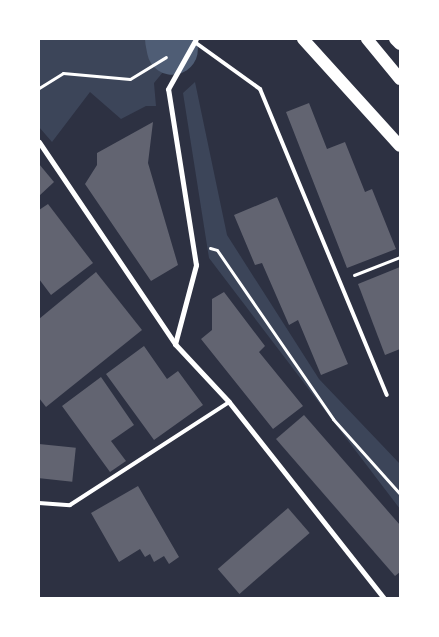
<!DOCTYPE html>
<html>
<head>
<meta charset="utf-8">
<style>
  body { margin:0 }
  #map { position:relative; width:439px; height:637px; overflow:hidden; background:#2d3142; font-family:"Open Sans",sans-serif }
  div>[style] { position:absolute }
  [style*='--x'] { left:calc(var(--x)*1px); top:calc(var(--y)*1px); width:calc(var(--w)*1px); rotate:calc(var(--a)*1deg) }
  .green>* { inset:0; background:#3c4559 }
  .river>* { height:51px; margin:-25.5px; padding:0 25.5px; transform-origin:25.5px; border-radius:25.5px; background:#4f5d75 }
  .building>* { inset:0; background:#626471; transform-origin:0 0 }
  .path>* { height:3px; margin:-1.5px; padding:0 1.5px; transform-origin:1.5px; border-radius:1.5px; background:#fff }
  .service>* { height:4px; margin:-2px; padding:0 2px; transform-origin:2px; border-radius:2px; background:#fff }
  .minor>* { height:5px; margin:-2.5px; padding:0 2.5px; transform-origin:2.5px; border-radius:2.5px; background:#fff }
  .primary>* { height:12px; margin:-6px; padding:0 6px; transform-origin:6px; border-radius:6px; background:#fff }
  span { translate:-50% -50%; white-space:nowrap; text-align:center; line-height:1.15; -webkit-text-stroke:5px #fff; paint-order:stroke }
  .frame { position:absolute; inset:0; border:40px solid #fff; pointer-events:none }
</style>
</head>
<body>
<div id="map">
  <div class="green">
    <i style="clip-path:polygon(161px 39px,177px 55px,154px 83px,156px 106px,146px 106px,121px 119px,90px 92px,52px 142px,39px 127px,40px 39px)"></i>
    <i style="clip-path:polygon(195px 82px,227px 235px,319px 379px,400px 464px,400px 509px,209px 258px,183px 93px)"></i>
  </div>
  <div class="river">
    <i style="--x:170;--y:39;--w:10;--a:79"></i>
  </div>
  <div class="building">
    <i style="clip-path:polygon(309px 103px,327px 149px,345px 142px,365px 192px,372px 189px,396px 249px,347px 268px,286px 112px)"></i>
    <i style="clip-path:polygon(153px 122px,148px 163px,178px 265px,151px 281px,85px 184px,97px 165px,97px 153px)"></i>
    <i style="clip-path:polygon(39px 164px,54px 182px,39px 196px)"></i>
    <i style="clip-path:polygon(277px 197px,348px 364px,321px 375px,298px 320px,289px 325px,262px 263px,255px 265px,234px 215px)"></i>
    <i style="clip-path:polygon(48px 204px,93px 263px,51px 295px,39px 279px,39px 210px)"></i>
    <i style="clip-path:polygon(400px 267px,400px 349px,385px 355px,358px 284px)"></i>
    <i style="clip-path:polygon(96px 272px,142px 330px,46px 407px,39px 398px,39px 319px)"></i>
    <i style="clip-path:polygon(224px 292px,265px 346px,259px 352px,303px 406px,273px 429px,201px 339px,212px 330px,212px 299px)"></i>
    <i style="clip-path:polygon(144px 346px,167px 379px,178px 371px,203px 405px,154px 440px,106px 374px)"></i>
    <i style="clip-path:polygon(101px 377px,134px 425px,111px 441px,126px 461px,110px 472px,62px 406px)"></i>
    <i style="clip-path:polygon(304px 415px,400px 525px,400px 572px,395px 576px,276px 439px)"></i>
    <i style="left:39px;top:444px;width:37px;height:34px;rotate:6deg"></i>
    <i style="clip-path:polygon(138px 486px,179px 557px,169px 564px,164px 556px,154px 562px,150px 554px,145px 557px,140px 549px,119px 562px,91px 513px)"></i>
    <i style="left:288px;top:508px;width:33px;height:93px;rotate:49deg"></i>
  </div>
  <div class="path">
    <i style="--x:39;--y:88;--w:28;--a:-32"></i>
    <i style="--x:63;--y:73;--w:67;--a:5.1"></i>
    <i style="--x:130;--y:79;--w:42;--a:-31.4"></i>
    <i style="--x:210;--y:248;--w:7;--a:16"></i>
    <i style="--x:217;--y:250;--w:205;--a:55.5"></i>
    <i style="--x:333;--y:419;--w:101;--a:48.2"></i>
    <i style="--x:354;--y:275;--w:49;--a:-21.4"></i>
  </div>
  <div class="service">
    <i style="--x:196;--y:43;--w:79;--a:35.7"></i>
    <i style="--x:260;--y:89;--w:331;--a:67.5"></i>
    <i style="--x:39;--y:503;--w:31;--a:4"></i>
    <i style="--x:70;--y:505;--w:189;--a:-32.9"></i>
  </div>
  <div class="minor">
    <i style="--x:39;--y:142;--w:244;--a:56"></i>
    <i style="--x:175;--y:344;--w:79;--a:47"></i>
    <i style="--x:229;--y:402;--w:250;--a:51.7"></i>
    <i style="--x:175;--y:344;--w:82;--a:-75.1"></i>
    <i style="--x:196;--y:265;--w:178;--a:-99"></i>
    <i style="--x:168;--y:89;--w:57;--a:-60.8"></i>
  </div>
  <div class="primary">
    <i style="--x:303;--y:39;--w:144;--a:47.8"></i>
    <i style="--x:367;--y:39;--w:52;--a:50.5"></i>
    <i style="--x:395;--y:39;--w:7;--a:45"></i>
  </div>
  <div class="frame"></div>
</div>
</body>
</html>
